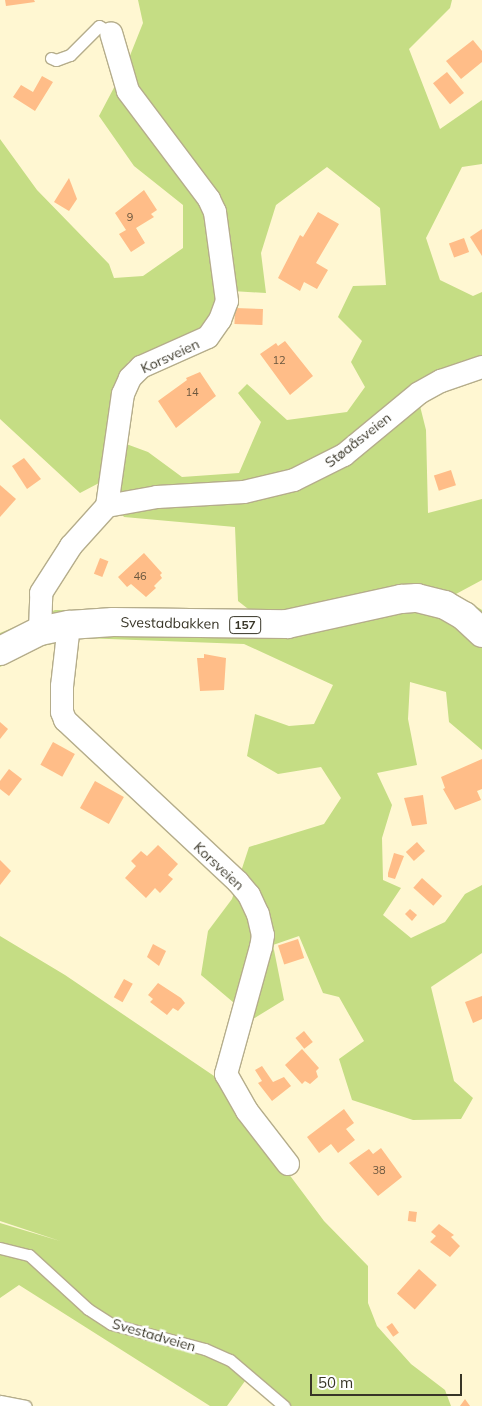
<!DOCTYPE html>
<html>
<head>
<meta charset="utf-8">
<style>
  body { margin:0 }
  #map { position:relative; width:482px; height:1406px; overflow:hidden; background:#fff7d2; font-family:Mulish,sans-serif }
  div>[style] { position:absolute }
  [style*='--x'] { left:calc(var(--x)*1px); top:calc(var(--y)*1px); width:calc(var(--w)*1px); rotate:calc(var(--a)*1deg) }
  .green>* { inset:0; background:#c5dd84 }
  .building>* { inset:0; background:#ffbd88; transform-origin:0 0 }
  .roads { filter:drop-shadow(1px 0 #b5ad8b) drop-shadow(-1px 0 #b5ad8b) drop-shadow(0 1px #b5ad8b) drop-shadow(0 -1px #b5ad8b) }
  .lane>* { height:11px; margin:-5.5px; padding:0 5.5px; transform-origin:5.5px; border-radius:5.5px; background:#fff }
  .street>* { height:22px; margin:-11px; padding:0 11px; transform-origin:11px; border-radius:11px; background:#fff }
  .primary>* { height:28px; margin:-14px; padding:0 14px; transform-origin:14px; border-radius:14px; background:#fff }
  span { translate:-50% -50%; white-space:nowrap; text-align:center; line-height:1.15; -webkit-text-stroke:5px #fff; paint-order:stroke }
  .number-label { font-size:11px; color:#6a573f }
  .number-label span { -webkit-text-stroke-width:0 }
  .shield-label span { padding:1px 4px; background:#fff; border:1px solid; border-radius:4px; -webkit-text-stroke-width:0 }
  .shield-label { font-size:12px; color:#383527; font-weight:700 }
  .street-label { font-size:14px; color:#383527 }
  .scale { position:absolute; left:310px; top:1374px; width:152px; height:22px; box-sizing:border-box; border:2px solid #383527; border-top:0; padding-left:6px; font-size:15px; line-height:18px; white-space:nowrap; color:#383527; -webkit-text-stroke:4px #fff; paint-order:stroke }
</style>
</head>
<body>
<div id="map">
  <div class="green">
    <i style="clip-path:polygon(evenodd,138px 0,452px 0,450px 8px,409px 49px,440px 129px,482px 100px,482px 164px,462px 167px,426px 238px,440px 280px,473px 296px,482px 292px,482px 359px,415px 386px,426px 430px,428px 513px,482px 499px,482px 580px,456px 594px,482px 610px,482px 750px,449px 722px,446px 692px,410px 682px,408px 719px,417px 765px,377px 773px,392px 805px,382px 838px,383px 880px,401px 888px,383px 915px,411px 938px,445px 922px,465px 894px,482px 885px,482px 953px,431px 987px,454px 1081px,473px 1098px,461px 1119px,413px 1120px,352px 1100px,339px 1059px,364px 1041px,339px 997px,323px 993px,299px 936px,273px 945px,284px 1000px,253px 1019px,201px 975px,208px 931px,232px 899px,249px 847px,324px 824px,341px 798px,321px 767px,278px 774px,247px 756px,255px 714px,289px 726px,314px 724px,333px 685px,244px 644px,82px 638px,43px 646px,0 667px,0 633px,55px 610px,252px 612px,238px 601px,235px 527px,124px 517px,99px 483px,80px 493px,0 419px,0 139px,37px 190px,109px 264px,114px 278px,143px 276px,183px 248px,183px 205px,134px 166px,99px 116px,127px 63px,143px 23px,138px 0,327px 167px,380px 208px,386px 285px,353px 286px,338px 317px,362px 341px,351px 362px,365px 387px,347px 412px,287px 420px,247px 384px,238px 393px,261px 422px,239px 473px,182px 477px,148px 452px,110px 438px,128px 362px,188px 341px,232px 291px,266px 293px,261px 253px,276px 205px,327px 167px)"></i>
    <i style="clip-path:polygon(0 936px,65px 975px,217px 1078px,324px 1221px,368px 1266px,368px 1303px,377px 1326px,411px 1364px,445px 1390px,451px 1406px,275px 1406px,245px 1381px,227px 1406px,210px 1406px,19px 1285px,0 1298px,0 1223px,60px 1241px,0 1221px)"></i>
  </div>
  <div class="building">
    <i style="clip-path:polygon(5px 0,34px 0,35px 2px,6px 6px)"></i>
    <i style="clip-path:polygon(473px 40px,482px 51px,482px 62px,461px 79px,446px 61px)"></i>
    <i style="left:447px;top:72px;width:27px;height:18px;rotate:51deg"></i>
    <i style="clip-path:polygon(42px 76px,53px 82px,35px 111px,13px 97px,21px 85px,33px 92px)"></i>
    <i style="clip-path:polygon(69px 178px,77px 199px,69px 211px,54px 202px)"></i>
    <i style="clip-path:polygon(144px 190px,157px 210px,151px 214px,154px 217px,136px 228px,145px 243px,131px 252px,119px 234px,126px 230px,115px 213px)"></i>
    <i style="clip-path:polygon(318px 212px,339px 224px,316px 263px,328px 270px,317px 289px,304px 282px,300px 291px,278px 278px,300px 235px,303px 237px)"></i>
    <i style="clip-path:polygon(482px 229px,482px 256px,470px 237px)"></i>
    <i style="left:464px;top:238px;width:15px;height:16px;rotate:70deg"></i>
    <i style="left:235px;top:308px;width:28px;height:16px;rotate:2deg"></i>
    <i style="clip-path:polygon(285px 341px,313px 376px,290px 395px,260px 354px,276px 343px,278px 346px)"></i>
    <i style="clip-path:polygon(200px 372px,216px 396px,176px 428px,158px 401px,187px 380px,186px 378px)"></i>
    <i style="clip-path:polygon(24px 458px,41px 479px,27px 489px,12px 466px)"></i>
    <i style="left:451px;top:470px;width:16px;height:18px;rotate:72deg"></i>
    <i style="clip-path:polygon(0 485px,16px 499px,0 517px)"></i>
    <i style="clip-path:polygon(144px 553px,162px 573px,160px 575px,162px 578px,154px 586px,156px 588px,146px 597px,131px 584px,127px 587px,118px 577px)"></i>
    <i style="left:100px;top:558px;width:9px;height:17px;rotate:21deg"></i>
    <i style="clip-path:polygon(204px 654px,226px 658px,224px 690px,200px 691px,197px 658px,204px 658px)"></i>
    <i style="clip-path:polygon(0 722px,8px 729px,0 739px)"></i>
    <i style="left:53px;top:742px;width:25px;height:26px;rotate:29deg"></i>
    <i style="clip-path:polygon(482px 759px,482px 789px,477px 791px,481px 800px,455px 810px,443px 789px,445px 788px,441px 777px)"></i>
    <i style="clip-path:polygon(9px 769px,22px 779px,9px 796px,0 789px,0 781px)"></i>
    <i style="left:95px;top:781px;width:33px;height:31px;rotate:29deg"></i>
    <i style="clip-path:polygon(423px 795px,427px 824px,412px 826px,404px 798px)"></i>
    <i style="left:417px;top:842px;width:12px;height:15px;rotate:48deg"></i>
    <i style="clip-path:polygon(158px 845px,178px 864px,168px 875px,173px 879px,160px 893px,155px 888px,146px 898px,125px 878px,136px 866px,131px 861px,141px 851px,147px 856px)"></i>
    <i style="clip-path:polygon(394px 853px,404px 856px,395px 879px,388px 877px,388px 873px)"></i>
    <i style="clip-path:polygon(0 860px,11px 871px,0 885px)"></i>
    <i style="left:422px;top:878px;width:27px;height:13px;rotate:42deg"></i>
    <i style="clip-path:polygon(410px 909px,417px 915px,412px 921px,405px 914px)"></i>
    <i style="left:298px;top:939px;width:20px;height:21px;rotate:72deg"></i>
    <i style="clip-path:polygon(153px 944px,166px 951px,159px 966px,147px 957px)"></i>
    <i style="left:124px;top:979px;width:10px;height:21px;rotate:29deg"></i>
    <i style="clip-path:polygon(158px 983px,181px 998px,185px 1003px,178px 1011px,173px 1008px,167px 1015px,150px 1002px,153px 999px,148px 995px)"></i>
    <i style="clip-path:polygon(482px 996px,482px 1019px,473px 1023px,465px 1002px)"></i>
    <i style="left:304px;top:1031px;width:14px;height:11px;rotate:51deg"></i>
    <i style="clip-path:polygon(302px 1049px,319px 1068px,316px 1071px,318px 1077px,310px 1084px,305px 1081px,302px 1084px,285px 1065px)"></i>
    <i style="clip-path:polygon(262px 1066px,273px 1082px,284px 1077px,291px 1086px,272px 1101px,258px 1083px,262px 1081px,255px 1070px)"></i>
    <i style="clip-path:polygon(344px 1109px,354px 1123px,346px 1129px,355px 1140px,338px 1153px,331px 1144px,319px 1153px,307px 1137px)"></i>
    <i style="clip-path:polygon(381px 1148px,402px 1177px,378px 1196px,349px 1163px,369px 1149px,373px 1154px)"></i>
    <i style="left:409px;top:1211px;width:8px;height:10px;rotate:7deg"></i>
    <i style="clip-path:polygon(439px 1224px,454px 1235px,451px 1237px,460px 1246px,450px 1257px,430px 1242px,436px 1236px,431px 1232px)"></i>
    <i style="left:419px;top:1269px;width:24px;height:33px;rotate:42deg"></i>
    <i style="left:392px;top:1323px;width:12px;height:7px;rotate:55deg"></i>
    <i style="clip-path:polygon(465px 1399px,470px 1406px,460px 1406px)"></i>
  </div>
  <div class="roads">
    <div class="lane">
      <i style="--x:51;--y:58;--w:5;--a:22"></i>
      <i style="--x:56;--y:60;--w:15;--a:-20"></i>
      <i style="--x:70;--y:55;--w:41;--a:-45"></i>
      <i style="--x:99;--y:26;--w:14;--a:30"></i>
      <i style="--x:0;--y:1248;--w:30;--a:14"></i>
      <i style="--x:29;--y:1255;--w:80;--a:42.5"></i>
      <i style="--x:88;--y:1309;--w:27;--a:33"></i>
      <i style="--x:111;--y:1324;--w:97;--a:14.9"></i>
      <i style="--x:205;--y:1349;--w:27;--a:24"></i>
      <i style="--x:230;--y:1360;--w:71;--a:40.4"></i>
      <i style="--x:0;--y:1401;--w:26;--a:11"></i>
    </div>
    <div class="street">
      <i style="--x:107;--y:506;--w:51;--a:-10.2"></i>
      <i style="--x:157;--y:497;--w:87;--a:-3.3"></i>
      <i style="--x:244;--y:492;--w:51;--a:-13.5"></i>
      <i style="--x:294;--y:480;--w:56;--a:-26.6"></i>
      <i style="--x:344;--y:455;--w:97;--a:-39.6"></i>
      <i style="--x:419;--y:393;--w:25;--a:-29"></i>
      <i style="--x:441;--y:381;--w:43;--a:-18.9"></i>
      <i style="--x:69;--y:625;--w:61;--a:96.5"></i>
      <i style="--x:62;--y:686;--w:26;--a:90"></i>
      <i style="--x:62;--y:712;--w:9;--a:69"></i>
      <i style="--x:65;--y:720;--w:237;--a:43.1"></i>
      <i style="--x:238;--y:882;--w:17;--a:50"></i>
      <i style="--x:249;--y:895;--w:21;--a:65"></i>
      <i style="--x:258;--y:914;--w:22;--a:77"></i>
      <i style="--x:263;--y:935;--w:12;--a:99"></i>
      <i style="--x:261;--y:947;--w:132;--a:105.4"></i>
      <i style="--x:226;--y:1074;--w:43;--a:60.4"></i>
      <i style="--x:247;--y:1111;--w:67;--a:52.3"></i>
      <i style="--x:40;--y:631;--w:38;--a:-88"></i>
      <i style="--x:41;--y:593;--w:56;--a:-57.4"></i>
      <i style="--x:71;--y:546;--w:54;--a:-48"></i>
      <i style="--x:107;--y:506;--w:113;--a:-81.9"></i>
      <i style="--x:123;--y:394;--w:17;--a:-66"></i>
      <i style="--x:130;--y:378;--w:16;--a:-45"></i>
      <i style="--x:141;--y:367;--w:73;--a:-24.1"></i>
      <i style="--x:208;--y:337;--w:21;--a:-55"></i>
      <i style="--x:220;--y:320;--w:20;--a:-70"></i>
      <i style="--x:227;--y:301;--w:90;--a:-97.7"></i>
      <i style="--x:215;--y:212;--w:14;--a:-115"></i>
      <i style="--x:209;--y:199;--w:135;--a:-126.9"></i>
      <i style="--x:128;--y:91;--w:60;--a:-106.3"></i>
    </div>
    <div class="primary">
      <i style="--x:0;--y:651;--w:45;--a:-26.6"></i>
      <i style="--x:40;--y:631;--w:30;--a:-12"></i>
      <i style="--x:69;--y:625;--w:44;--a:-3.9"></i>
      <i style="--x:113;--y:622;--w:174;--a:0.7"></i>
      <i style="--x:287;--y:624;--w:117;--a:-12.4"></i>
      <i style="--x:401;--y:599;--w:16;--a:-4"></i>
      <i style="--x:417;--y:598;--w:29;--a:14"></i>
      <i style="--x:445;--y:605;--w:22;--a:30"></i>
      <i style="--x:464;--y:616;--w:25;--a:43"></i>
    </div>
  </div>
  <div class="number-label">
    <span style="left:130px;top:217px">9</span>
    <span style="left:279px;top:360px">12</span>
    <span style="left:192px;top:392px">14</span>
    <span style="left:140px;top:576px">46</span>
    <span style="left:379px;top:1170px">38</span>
  </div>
  <div class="shield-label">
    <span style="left:245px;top:625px">157</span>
  </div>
  <div class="street-label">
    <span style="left:170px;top:356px;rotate:-25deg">Korsveien</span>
    <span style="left:358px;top:440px;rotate:-38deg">Støaåsveien</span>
    <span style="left:170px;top:623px;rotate:1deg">Svestadbakken</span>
    <span style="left:219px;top:866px;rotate:43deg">Korsveien</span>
    <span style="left:154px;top:1335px;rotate:16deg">Svestadveien</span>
  </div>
  <div class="scale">50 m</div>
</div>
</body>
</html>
